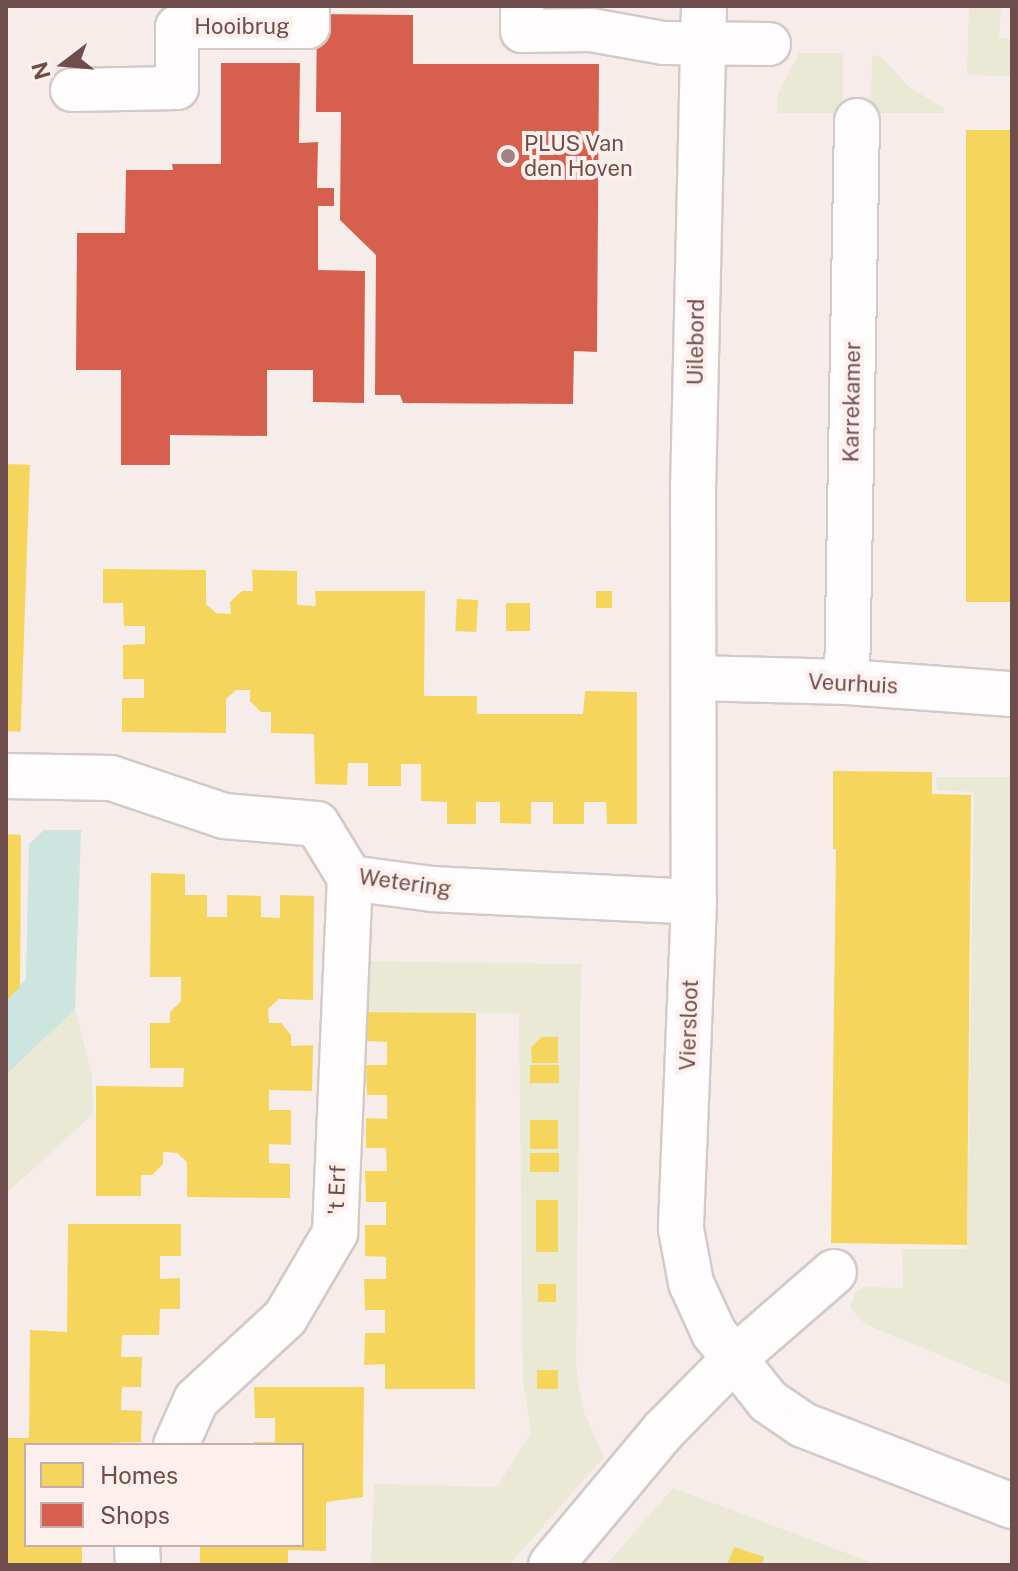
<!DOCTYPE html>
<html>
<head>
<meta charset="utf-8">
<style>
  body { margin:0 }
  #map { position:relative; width:1018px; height:1571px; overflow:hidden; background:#f6edea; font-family:"Public Sans",sans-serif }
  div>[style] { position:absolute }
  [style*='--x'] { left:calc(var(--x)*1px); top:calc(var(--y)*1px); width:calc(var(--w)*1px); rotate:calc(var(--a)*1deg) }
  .green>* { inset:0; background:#e9e9d6 }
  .water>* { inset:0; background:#cde5df }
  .homes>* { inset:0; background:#f6d55c; transform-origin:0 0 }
  .shops>* { inset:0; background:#d6604d }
  .roads { filter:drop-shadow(2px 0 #d4c9c7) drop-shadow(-2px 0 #d4c9c7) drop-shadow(0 2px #d4c9c7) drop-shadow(0 -2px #d4c9c7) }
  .pedestrian>* { height:42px; margin:-21px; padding:0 21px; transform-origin:21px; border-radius:21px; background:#fefcfc }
  .minor>* { height:44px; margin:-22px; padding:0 22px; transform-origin:22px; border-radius:22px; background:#fefcfc }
  .tertiary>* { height:44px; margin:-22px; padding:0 22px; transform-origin:22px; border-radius:22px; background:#fefcfc }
  .dots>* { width:22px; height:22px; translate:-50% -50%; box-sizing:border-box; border:4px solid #fdf0ec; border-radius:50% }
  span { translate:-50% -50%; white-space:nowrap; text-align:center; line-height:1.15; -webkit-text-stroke:8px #fdf0ec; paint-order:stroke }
  .street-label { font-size:22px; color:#704d4d }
  .poi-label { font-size:22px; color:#704d4d }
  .left { translate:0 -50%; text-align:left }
  .frame { position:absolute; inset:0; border:8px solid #704d4d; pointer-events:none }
  .legend { position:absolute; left:24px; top:1443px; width:280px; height:104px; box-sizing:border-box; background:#fdf0ec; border:2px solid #c5afac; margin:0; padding:10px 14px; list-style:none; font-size:24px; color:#704d4d }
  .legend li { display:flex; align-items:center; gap:16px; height:40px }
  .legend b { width:40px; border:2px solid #c5afac }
  .north { position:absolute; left:24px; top:24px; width:80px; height:80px; -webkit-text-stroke:6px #fdf0ec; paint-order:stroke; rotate:254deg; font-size:22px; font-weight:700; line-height:32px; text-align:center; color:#704d4d }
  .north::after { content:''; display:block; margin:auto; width:28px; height:36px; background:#704d4d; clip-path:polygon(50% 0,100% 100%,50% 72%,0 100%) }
</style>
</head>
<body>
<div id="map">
  <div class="green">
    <i style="clip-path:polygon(969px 6px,1001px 6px,999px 37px,1012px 40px,1012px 76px,967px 75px)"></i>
    <i style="clip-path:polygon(799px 53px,843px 53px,843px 113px,777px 113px,777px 96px)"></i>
    <i style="clip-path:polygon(872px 55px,882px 57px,908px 86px,943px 108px,944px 113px,871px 113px)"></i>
    <i style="clip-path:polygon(936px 777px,1012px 777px,1012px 1385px,865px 1324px,850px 1308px,855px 1292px,863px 1287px,903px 1288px,902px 1249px,967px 1249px,974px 792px,937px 790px)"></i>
    <i style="clip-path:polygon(349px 961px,581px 964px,576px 1366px,583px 1410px,604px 1457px,509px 1565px,371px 1565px,374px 1484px,497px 1487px,531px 1433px,523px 1380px,519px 1013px,349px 1011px)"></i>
    <i style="clip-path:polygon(75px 1009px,92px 1075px,93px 1114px,6px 1194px,6px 1075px)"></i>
    <i style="clip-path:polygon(673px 1488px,878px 1565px,606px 1565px)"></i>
  </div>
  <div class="water">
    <i style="clip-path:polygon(44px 830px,81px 830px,75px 1009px,6px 1075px,6px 1001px,26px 979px,29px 844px)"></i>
  </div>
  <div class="homes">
    <i style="left:966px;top:130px;width:46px;height:472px"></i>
    <i style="left:6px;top:464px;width:24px;height:267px;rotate:2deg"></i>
    <i style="clip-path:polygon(103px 569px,206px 570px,206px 604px,216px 613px,231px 614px,230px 602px,242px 591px,253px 591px,252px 570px,297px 571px,297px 605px,316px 606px,315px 591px,425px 591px,424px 696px,477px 696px,477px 714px,583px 714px,585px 691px,637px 692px,637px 824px,607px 824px,606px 802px,584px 802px,584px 824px,553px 824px,553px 802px,531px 802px,531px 824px,500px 823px,500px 802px,476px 802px,476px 824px,447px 824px,447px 802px,421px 801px,421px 764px,401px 764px,401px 786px,368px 786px,368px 763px,348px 763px,347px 785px,315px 784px,314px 734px,271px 733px,271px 712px,261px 712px,250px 701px,250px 690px,236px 690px,226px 699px,226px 733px,122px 732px,122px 698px,144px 698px,144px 679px,123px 679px,123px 645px,145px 644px,145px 626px,124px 626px,123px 603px,103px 603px)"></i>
    <i style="left:596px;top:591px;width:16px;height:17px"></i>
    <i style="left:457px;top:599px;width:21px;height:32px;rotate:3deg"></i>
    <i style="left:506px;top:603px;width:24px;height:28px"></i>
    <i style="clip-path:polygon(833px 771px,932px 772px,932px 794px,971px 795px,967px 1245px,831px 1243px,836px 849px,833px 849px)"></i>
    <i style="clip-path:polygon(6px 834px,21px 835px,20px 987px,6px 1001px)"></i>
    <i style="clip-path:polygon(151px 873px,185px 874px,185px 895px,207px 895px,207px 917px,227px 917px,227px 895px,261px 896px,261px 917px,280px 918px,280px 895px,314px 896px,313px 1000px,279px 999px,268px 1009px,269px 1023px,281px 1023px,291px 1035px,291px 1046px,313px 1045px,312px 1091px,269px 1090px,269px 1110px,291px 1110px,291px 1145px,269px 1144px,269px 1163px,290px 1164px,290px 1198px,187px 1197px,187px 1162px,177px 1153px,163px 1152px,163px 1164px,152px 1175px,141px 1175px,141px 1196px,96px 1196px,96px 1086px,183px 1087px,184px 1068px,150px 1068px,150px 1023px,170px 1023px,170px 1012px,181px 1001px,181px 977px,150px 977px)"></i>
    <i style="clip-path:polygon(367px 1012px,476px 1013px,475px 1389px,385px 1389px,385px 1364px,364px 1365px,365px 1333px,385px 1333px,385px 1310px,365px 1310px,364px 1279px,386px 1279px,386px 1257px,365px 1256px,365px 1225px,386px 1225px,386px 1202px,366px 1202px,365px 1171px,387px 1171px,386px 1148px,366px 1148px,366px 1118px,387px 1119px,387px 1095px,367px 1095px,366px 1065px,387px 1065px,387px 1042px,367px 1041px)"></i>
    <i style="clip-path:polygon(542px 1037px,558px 1037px,558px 1063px,532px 1063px,531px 1047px)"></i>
    <i style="left:530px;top:1065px;width:29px;height:18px"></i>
    <i style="left:530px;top:1120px;width:28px;height:29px"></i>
    <i style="left:530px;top:1153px;width:29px;height:19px"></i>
    <i style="left:536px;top:1200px;width:22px;height:52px"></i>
    <i style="clip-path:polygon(68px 1224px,181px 1224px,181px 1256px,160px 1256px,160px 1279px,180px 1278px,180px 1309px,160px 1309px,159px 1335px,122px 1335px,121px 1357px,142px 1357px,141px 1387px,122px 1387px,121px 1410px,142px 1411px,141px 1442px,26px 1445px,26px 1545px,82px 1545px,82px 1565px,6px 1565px,6px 1438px,29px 1438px,30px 1330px,67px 1332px)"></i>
    <i style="left:538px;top:1284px;width:18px;height:18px"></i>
    <i style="left:537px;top:1370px;width:21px;height:19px"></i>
    <i style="clip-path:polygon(254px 1387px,364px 1387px,363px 1497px,326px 1502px,326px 1551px,288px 1550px,288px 1565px,200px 1565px,200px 1547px,302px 1545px,302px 1445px,254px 1445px,254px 1442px,275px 1442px,275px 1418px,255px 1418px)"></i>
    <i style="clip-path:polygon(734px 1547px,764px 1557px,762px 1565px,727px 1565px)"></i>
  </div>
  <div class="shops">
    <i style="clip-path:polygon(317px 14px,413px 15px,413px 64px,599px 64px,597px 352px,574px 351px,573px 404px,403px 403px,400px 395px,375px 395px,376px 255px,340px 220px,341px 112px,316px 112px)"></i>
    <i style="clip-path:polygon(221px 63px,300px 63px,299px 143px,318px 142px,317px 188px,334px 188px,334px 206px,318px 206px,318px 270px,365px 271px,364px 403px,313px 402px,313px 370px,267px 370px,267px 436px,170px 435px,170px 465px,121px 465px,121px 370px,76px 370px,77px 233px,125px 233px,126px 170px,173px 170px,172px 164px,221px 164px)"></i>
  </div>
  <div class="roads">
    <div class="pedestrian">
      <i style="--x:522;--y:6;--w:25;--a:90"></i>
      <i style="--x:522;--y:31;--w:69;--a:-0.8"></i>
      <i style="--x:591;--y:30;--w:73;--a:10.2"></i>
      <i style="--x:663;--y:43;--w:106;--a:0.5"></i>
      <i style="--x:72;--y:90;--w:105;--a:-1.1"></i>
      <i style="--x:177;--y:88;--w:61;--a:-90"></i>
      <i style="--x:177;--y:27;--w:131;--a:0"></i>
      <i style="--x:308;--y:27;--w:21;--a:-90"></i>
    </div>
    <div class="minor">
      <i style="--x:695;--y:678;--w:152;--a:1.5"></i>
      <i style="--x:847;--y:682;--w:165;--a:4.2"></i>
      <i style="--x:847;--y:682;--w:561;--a:-88.98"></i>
      <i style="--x:6;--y:776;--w:105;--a:1.1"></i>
      <i style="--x:111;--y:778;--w:119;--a:18.6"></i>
      <i style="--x:224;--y:816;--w:93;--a:4.9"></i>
      <i style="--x:317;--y:824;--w:63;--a:58.6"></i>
      <i style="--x:350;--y:878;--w:83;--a:7.6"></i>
      <i style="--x:432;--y:889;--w:262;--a:2.8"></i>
      <i style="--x:176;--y:1445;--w:49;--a:-66"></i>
      <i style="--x:196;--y:1400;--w:121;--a:-42.7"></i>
      <i style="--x:285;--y:1318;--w:99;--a:-59.5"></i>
      <i style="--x:335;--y:1233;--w:355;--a:-87.6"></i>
      <i style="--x:137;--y:1545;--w:20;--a:87"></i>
      <i style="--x:551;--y:1565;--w:175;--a:-50.1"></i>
      <i style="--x:663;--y:1431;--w:103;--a:-45.4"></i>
      <i style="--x:735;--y:1358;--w:131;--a:-41"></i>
    </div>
    <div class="tertiary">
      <i style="--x:704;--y:6;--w:480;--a:91.3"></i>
      <i style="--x:693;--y:486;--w:416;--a:89.9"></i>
      <i style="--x:694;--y:902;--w:327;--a:92.3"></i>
      <i style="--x:681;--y:1229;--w:55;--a:79.5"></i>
      <i style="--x:691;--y:1283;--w:55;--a:65.3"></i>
      <i style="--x:714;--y:1333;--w:87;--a:51.5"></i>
      <i style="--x:768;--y:1401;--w:42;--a:34.4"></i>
      <i style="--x:803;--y:1425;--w:224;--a:21.2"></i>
    </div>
  </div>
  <div class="dots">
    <i style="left:508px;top:156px;background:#9f8584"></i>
  </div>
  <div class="street-label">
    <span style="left:242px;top:27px">Hooibrug</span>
    <span style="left:696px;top:342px;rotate:-89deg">Uilebord</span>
    <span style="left:852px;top:402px;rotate:-89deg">Karrekamer</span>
    <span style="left:853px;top:684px;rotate:3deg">Veurhuis</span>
    <span style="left:405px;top:883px;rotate:8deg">Wetering</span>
    <span style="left:689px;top:1025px;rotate:-88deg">Viersloot</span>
    <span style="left:337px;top:1190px;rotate:-88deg">'t Erf</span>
  </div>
  <div class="poi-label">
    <span class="left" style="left:524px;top:156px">PLUS Van<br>den Hoven</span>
  </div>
  <div class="frame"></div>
  <ul class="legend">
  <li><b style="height:22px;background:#f6d55c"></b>Homes</li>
  <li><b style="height:22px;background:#d6604d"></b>Shops</li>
  </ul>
  <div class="north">N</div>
</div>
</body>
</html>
